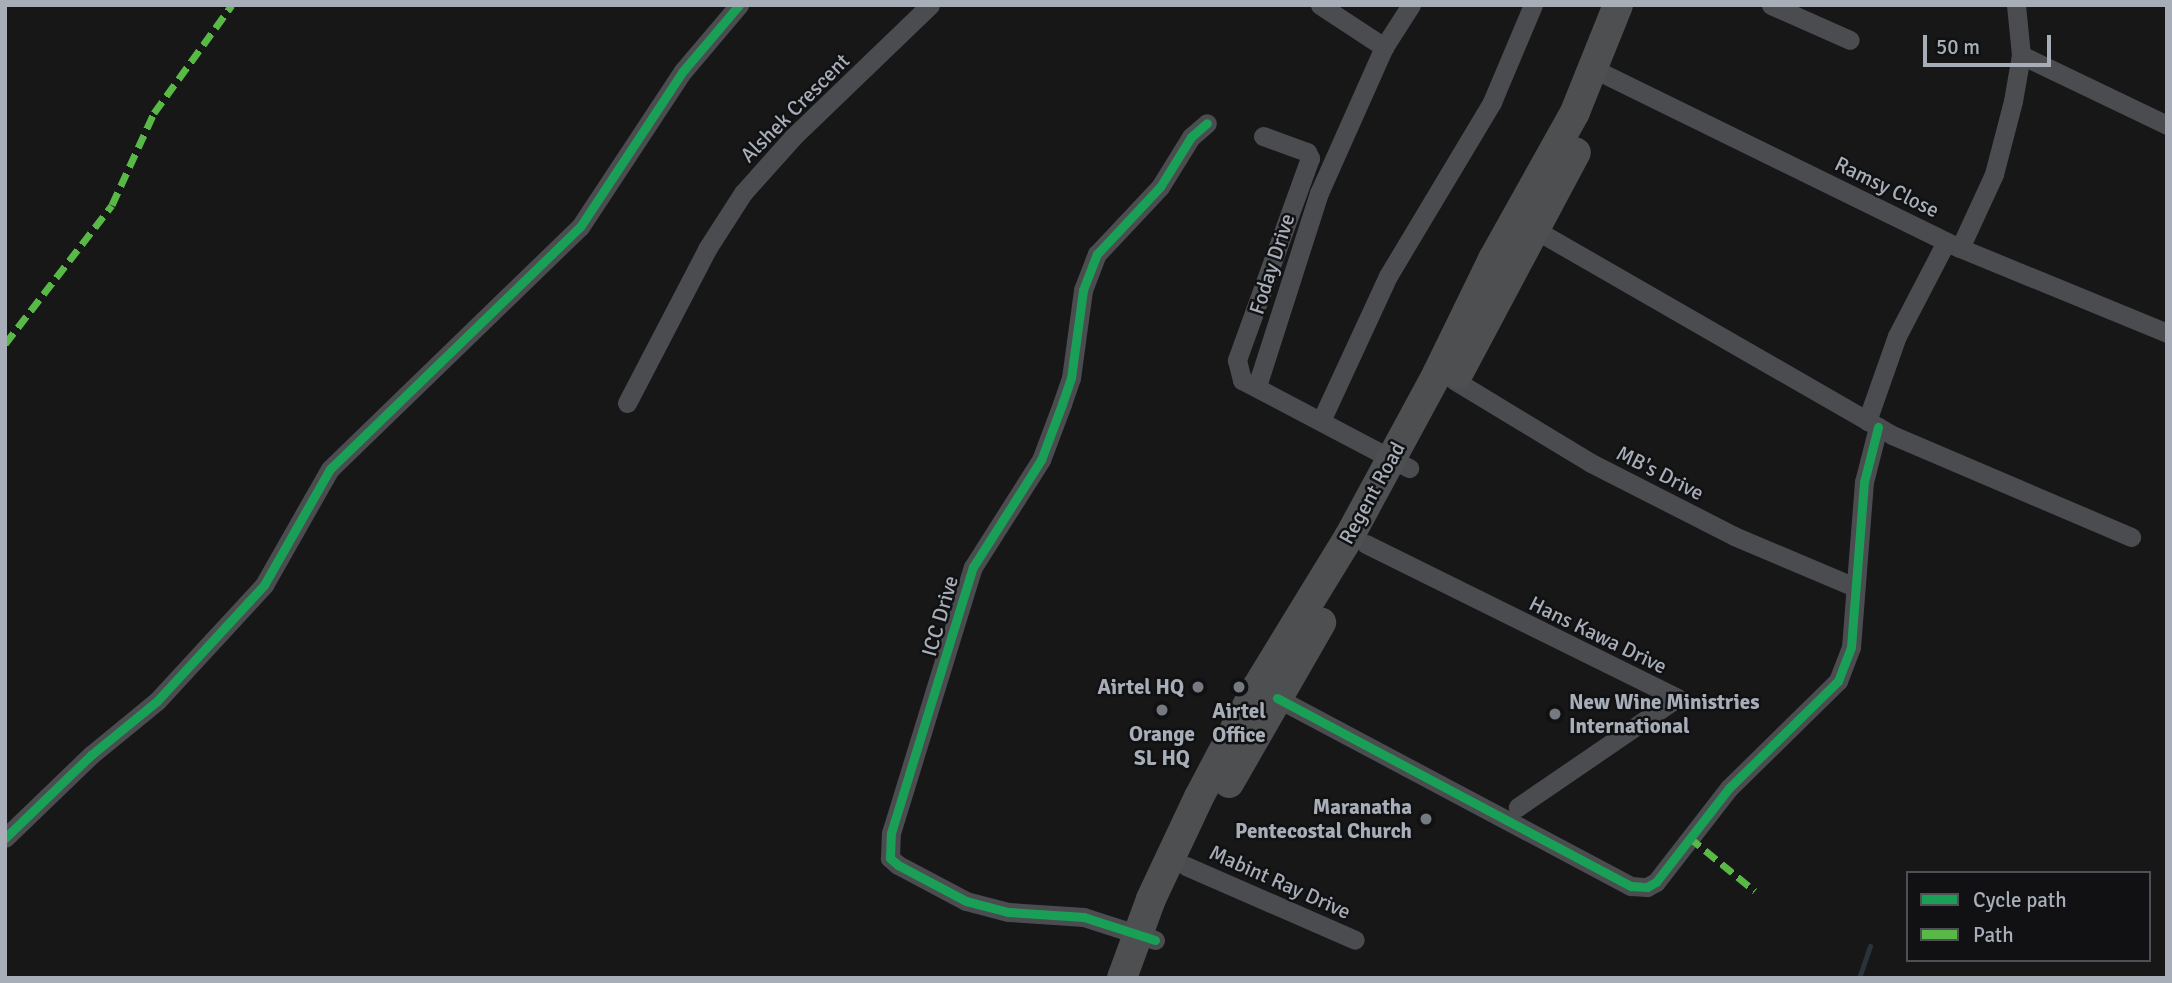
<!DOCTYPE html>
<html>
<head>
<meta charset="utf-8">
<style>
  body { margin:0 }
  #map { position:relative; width:2172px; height:983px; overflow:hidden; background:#171717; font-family:Signika,sans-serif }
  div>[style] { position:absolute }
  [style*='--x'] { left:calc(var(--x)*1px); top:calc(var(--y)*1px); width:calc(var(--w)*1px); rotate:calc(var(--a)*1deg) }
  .stream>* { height:5px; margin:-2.5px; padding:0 2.5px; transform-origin:2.5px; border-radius:2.5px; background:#293339 }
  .minor>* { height:19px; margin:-9.5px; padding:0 9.5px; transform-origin:9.5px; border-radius:9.5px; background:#4a4c50 }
  .primary>* { height:30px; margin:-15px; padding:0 15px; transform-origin:15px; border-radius:15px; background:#4d4f51 }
  .quiet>* { height:7px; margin-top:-3.5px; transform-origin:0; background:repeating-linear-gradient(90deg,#58b947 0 14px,transparent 0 21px) }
  .cycleway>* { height:9px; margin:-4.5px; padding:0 4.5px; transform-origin:4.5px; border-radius:4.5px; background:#1a9f57 }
  .dots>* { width:19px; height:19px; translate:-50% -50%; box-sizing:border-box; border:4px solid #111113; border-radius:50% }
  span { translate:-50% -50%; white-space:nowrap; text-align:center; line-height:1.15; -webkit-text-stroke:5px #111113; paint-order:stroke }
  .street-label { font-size:21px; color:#a7aeb8 }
  .poi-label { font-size:21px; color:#a7aeb8; font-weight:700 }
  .right { translate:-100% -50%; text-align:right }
  .left { translate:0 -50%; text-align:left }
  .frame { position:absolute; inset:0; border:7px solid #a7aeb8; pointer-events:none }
  .legend { position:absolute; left:1906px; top:871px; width:245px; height:91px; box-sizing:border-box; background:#111113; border:2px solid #4d5055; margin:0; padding:9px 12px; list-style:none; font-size:21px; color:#a7aeb8 }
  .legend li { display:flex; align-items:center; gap:14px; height:35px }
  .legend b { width:35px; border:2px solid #4d5055 }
  .scale { position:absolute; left:1923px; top:35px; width:128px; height:32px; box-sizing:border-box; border:4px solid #a7aeb8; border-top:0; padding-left:9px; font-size:21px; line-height:24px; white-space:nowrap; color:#a7aeb8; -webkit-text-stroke:5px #111113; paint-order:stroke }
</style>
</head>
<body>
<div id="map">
  <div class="stream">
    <i style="--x:1859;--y:978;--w:34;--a:-71"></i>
  </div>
  <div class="minor">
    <i style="--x:1320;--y:5;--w:77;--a:33.3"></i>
    <i style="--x:1771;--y:5;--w:86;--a:23.9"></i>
    <i style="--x:2021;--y:55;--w:162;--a:25.6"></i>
    <i style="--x:1594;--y:69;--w:407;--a:26.1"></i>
    <i style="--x:1960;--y:248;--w:224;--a:22.3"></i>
    <i style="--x:1263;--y:136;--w:47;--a:20"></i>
    <i style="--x:1307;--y:152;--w:7;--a:63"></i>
    <i style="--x:1310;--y:158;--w:215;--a:109.9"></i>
    <i style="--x:1237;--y:360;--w:21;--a:76"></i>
    <i style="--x:1242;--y:380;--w:189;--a:27.8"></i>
    <i style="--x:1527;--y:225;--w:421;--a:29.9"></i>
    <i style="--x:1892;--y:435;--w:260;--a:23.1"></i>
    <i style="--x:1960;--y:248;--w:81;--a:-65.3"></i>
    <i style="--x:1994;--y:174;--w:75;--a:-75.4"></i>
    <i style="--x:2013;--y:101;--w:47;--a:-80.1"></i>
    <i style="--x:2021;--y:55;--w:50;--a:-95.7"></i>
    <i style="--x:1454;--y:380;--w:160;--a:31.2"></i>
    <i style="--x:1591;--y:463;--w:161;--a:27"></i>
    <i style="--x:1734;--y:536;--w:131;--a:22.9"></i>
    <i style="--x:1257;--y:386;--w:203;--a:-72.2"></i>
    <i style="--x:1319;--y:193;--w:160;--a:-66"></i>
    <i style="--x:1384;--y:47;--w:50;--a:-57.3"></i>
    <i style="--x:627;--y:403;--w:174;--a:-62.5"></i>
    <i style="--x:707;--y:249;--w:67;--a:-57.3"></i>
    <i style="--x:743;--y:193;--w:75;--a:-48.2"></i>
    <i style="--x:793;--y:137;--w:190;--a:-43.9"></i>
    <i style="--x:1321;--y:421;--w:160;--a:-65.2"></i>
    <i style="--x:1388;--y:276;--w:203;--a:-59.1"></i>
    <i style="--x:1492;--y:102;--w:105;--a:-67.1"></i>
    <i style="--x:1867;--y:421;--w:90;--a:-70.6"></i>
    <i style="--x:1897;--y:336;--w:106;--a:-62.5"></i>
    <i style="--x:1366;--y:544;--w:347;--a:26.3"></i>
    <i style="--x:1677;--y:698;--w:193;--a:145.6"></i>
    <i style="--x:1277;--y:698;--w:401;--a:28"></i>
    <i style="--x:1631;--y:886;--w:16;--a:4"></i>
    <i style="--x:1647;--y:887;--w:10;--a:-29"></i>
    <i style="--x:1656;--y:882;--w:119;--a:-52.2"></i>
    <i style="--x:1729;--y:788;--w:153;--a:-44.5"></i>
    <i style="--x:1838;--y:681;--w:36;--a:-69"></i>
    <i style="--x:1851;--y:647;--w:166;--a:-85.5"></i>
    <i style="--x:1864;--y:482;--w:57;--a:-75.7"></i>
    <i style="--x:5;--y:838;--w:120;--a:-44"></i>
    <i style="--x:91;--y:755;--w:85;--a:-39.3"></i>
    <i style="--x:157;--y:701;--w:158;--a:-47.3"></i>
    <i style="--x:264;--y:585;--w:133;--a:-60.4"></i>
    <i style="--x:330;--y:469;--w:348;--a:-44.1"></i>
    <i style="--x:580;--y:227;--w:187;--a:-56.6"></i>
    <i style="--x:683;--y:71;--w:87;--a:-49.7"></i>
    <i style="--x:1186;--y:866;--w:184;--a:23.6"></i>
    <i style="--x:1155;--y:940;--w:75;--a:-162.1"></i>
    <i style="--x:1084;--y:917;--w:76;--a:-176.2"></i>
    <i style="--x:1008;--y:912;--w:43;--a:-165.3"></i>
    <i style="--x:966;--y:901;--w:77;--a:-152.1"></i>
    <i style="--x:898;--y:865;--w:11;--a:-139"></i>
    <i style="--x:890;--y:858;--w:25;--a:-88"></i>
    <i style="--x:891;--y:833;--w:278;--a:-72.9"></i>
    <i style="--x:973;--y:567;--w:127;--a:-57.6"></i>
    <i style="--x:1041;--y:460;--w:60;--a:-69.4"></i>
    <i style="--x:1062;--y:404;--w:28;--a:-71"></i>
    <i style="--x:1071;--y:378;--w:89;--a:-82.2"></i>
    <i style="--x:1083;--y:290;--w:39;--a:-69"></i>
    <i style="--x:1097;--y:254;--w:92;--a:-46.8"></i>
    <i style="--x:1160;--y:187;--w:59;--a:-58.2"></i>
    <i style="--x:1191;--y:137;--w:21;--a:-41"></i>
  </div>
  <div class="primary">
    <i style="--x:1458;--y:374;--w:251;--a:-62"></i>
    <i style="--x:1229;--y:783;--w:185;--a:-60.1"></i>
    <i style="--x:1122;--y:978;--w:84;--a:-69.8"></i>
    <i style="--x:1151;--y:899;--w:113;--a:-64.8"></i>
    <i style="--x:1199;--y:797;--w:124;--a:-62.2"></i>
    <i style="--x:1257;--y:687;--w:176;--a:-58.5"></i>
    <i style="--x:1349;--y:537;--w:185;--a:-61.6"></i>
    <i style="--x:1437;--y:374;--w:128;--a:-64"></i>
    <i style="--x:1493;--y:259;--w:168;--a:-60.8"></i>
    <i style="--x:1575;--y:112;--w:115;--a:-68.1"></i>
  </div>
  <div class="quiet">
    <i style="--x:5;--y:344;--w:175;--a:-52.4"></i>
    <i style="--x:112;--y:205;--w:101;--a:-65.5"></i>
    <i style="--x:154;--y:113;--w:133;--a:-54.2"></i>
    <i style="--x:1689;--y:837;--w:85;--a:39.3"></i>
  </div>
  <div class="cycleway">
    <i style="--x:1277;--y:698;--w:401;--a:28"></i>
    <i style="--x:1631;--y:886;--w:16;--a:4"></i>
    <i style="--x:1647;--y:887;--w:10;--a:-29"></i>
    <i style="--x:1656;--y:882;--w:119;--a:-52.2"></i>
    <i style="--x:1729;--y:788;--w:153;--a:-44.5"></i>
    <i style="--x:1838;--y:681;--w:36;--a:-69"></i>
    <i style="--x:1851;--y:647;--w:166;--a:-85.5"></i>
    <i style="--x:1864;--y:482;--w:57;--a:-75.7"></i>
    <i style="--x:5;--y:838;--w:120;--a:-44"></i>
    <i style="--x:91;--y:755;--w:85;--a:-39.3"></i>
    <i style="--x:157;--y:701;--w:158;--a:-47.3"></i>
    <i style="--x:264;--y:585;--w:133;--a:-60.4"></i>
    <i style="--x:330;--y:469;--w:348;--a:-44.1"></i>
    <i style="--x:580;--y:227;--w:187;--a:-56.6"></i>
    <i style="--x:683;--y:71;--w:87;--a:-49.7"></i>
    <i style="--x:1155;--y:940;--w:75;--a:-162.1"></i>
    <i style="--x:1084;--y:917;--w:76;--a:-176.2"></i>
    <i style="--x:1008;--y:912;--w:43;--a:-165.3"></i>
    <i style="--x:966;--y:901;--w:77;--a:-152.1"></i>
    <i style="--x:898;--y:865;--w:11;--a:-139"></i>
    <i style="--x:890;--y:858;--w:25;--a:-88"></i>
    <i style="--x:891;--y:833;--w:278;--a:-72.9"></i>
    <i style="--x:973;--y:567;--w:127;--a:-57.6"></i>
    <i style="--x:1041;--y:460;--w:60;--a:-69.4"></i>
    <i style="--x:1062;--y:404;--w:28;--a:-71"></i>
    <i style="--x:1071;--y:378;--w:89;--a:-82.2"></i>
    <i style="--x:1083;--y:290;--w:39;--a:-69"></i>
    <i style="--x:1097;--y:254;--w:92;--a:-46.8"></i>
    <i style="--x:1160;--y:187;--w:59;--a:-58.2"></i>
    <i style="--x:1191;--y:137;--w:21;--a:-41"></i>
  </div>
  <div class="dots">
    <i style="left:1198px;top:687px;background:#757980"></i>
    <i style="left:1239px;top:687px;background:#757980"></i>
    <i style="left:1162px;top:710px;background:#757980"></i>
    <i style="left:1555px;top:714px;background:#757980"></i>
    <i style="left:1426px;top:819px;background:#757980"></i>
  </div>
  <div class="street-label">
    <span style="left:795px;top:108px;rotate:-45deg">Alshek Crescent</span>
    <span style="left:1887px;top:187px;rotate:26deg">Ramsy Close</span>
    <span style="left:1272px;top:264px;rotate:-72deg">Foday Drive</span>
    <span style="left:1660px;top:473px;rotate:27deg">MB's Drive</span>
    <span style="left:1372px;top:493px;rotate:-61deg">Regent Road</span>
    <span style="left:940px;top:616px;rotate:-74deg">ICC Drive</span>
    <span style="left:1598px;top:635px;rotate:26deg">Hans Kawa Drive</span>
    <span style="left:1280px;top:882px;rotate:24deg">Mabint Ray Drive</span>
  </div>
  <div class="poi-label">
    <span class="right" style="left:1184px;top:687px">Airtel HQ</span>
    <span class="left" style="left:1569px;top:714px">New Wine Ministries<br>International</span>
    <span style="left:1239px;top:723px">Airtel<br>Office</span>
    <span style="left:1162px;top:746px">Orange<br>SL HQ</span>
    <span class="right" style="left:1412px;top:819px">Maranatha<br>Pentecostal Church</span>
  </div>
  <div class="frame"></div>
  <ul class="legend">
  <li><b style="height:9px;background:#1a9f57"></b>Cycle path</li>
  <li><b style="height:9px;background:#58b947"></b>Path</li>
  </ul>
  <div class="scale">50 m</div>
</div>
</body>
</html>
